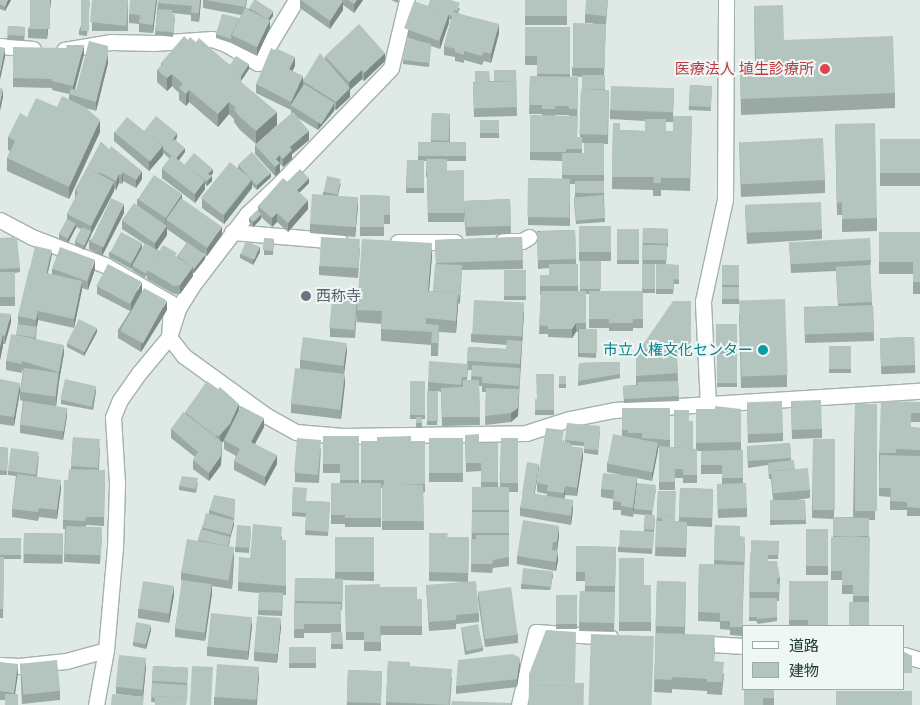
<!DOCTYPE html>
<html>
<head>
<meta charset="utf-8">
<style>
  body { margin:0 }
  #map { position:relative; width:920px; height:705px; overflow:hidden; background:#dfeae6; font-family:Helvetica,"Noto Sans JP",sans-serif }
  div>[style] { position:absolute }
  [style*='--x'] { left:calc(var(--x)*1px); top:calc(var(--y)*1px); width:calc(var(--w)*1px); rotate:calc(var(--a)*1deg) }
  .roads { filter:drop-shadow(1px 0 #a2b2ae) drop-shadow(-1px 0 #a2b2ae) drop-shadow(0 1px #a2b2ae) drop-shadow(0 -1px #a2b2ae) }
  .street>* { height:15px; margin:-7.5px; padding:0 7.5px; transform-origin:7.5px; border-radius:7.5px; background:#fff }
  .wall>* { inset:0; background:#9ba9a5; transform-origin:0 0 }
  .shaded-wall>* { inset:0; background:#7e8a86 }
  .building>* { inset:0; background:#b4c5c0; transform-origin:0 0 }
  .dots>* { width:14px; height:14px; translate:-50% -50%; box-sizing:border-box; border:2px solid #eff7f4; border-radius:50% }
  span { translate:-50% -50%; white-space:nowrap; text-align:center; line-height:1.15; -webkit-text-stroke:4px #eff7f4; paint-order:stroke }
  .health-label { font-size:15px; color:#be3a42 }
  .right { translate:-100% -50%; text-align:right }
  .worship-label { font-size:15px; color:#5b616d }
  .left { translate:0 -50%; text-align:left }
  .culture-label { font-size:15px; color:#0d838f }
  .legend { position:absolute; left:742px; top:625px; width:162px; height:65px; box-sizing:border-box; background:#eff7f4; border:1px solid #9caba8; margin:0; padding:6px 9px; list-style:none; font-size:15px; color:#203a36 }
  .legend li { display:flex; align-items:center; gap:10px; height:25px }
  .legend b { width:25px; border:1px solid #9caba8 }
</style>
</head>
<body>
<div id="map">
  <div class="roads">
    <div class="street">
      <i style="--x:0;--y:46;--w:33;--a:5"></i>
      <i style="--x:64;--y:50;--w:48;--a:-9.7"></i>
      <i style="--x:111;--y:42;--w:43;--a:1.3"></i>
      <i style="--x:154;--y:43;--w:58;--a:-3.9"></i>
      <i style="--x:212;--y:39;--w:15;--a:20"></i>
      <i style="--x:226;--y:44;--w:37;--a:31"></i>
      <i style="--x:258;--y:63;--w:74;--a:-58.9"></i>
      <i style="--x:0;--y:220;--w:36;--a:28"></i>
      <i style="--x:32;--y:237;--w:78;--a:21"></i>
      <i style="--x:105;--y:265;--w:76;--a:29.9"></i>
      <i style="--x:171;--y:303;--w:34;--a:93"></i>
      <i style="--x:169;--y:337;--w:24;--a:52"></i>
      <i style="--x:184;--y:356;--w:102;--a:35.9"></i>
      <i style="--x:267;--y:416;--w:33;--a:29"></i>
      <i style="--x:296;--y:432;--w:47;--a:4.9"></i>
      <i style="--x:343;--y:436;--w:183;--a:-0.9"></i>
      <i style="--x:526;--y:433;--w:45;--a:-18"></i>
      <i style="--x:569;--y:419;--w:46;--a:-11.3"></i>
      <i style="--x:614;--y:410;--w:307;--a:-3.6"></i>
      <i style="--x:232;--y:232;--w:108;--a:4.8"></i>
      <i style="--x:503;--y:241;--w:19;--a:0"></i>
      <i style="--x:522;--y:241;--w:8;--a:-30"></i>
      <i style="--x:398;--y:242;--w:57;--a:0"></i>
      <i style="--x:708;--y:405;--w:104;--a:-92.8"></i>
      <i style="--x:703;--y:301;--w:104;--a:-77.8"></i>
      <i style="--x:725;--y:199;--w:199;--a:-89.7"></i>
      <i style="--x:695;--y:643;--w:49;--a:3.5"></i>
      <i style="--x:904;--y:655;--w:17;--a:17"></i>
      <i style="--x:0;--y:665;--w:19;--a:3"></i>
      <i style="--x:19;--y:666;--w:47;--a:-6.1"></i>
      <i style="--x:66;--y:661;--w:41;--a:-15.4"></i>
      <i style="--x:96;--y:705;--w:56;--a:-79.7"></i>
      <i style="--x:106;--y:650;--w:102;--a:-85"></i>
      <i style="--x:115;--y:548;--w:65;--a:-88.2"></i>
      <i style="--x:117;--y:483;--w:66;--a:-93.5"></i>
      <i style="--x:113;--y:417;--w:18;--a:-68"></i>
      <i style="--x:120;--y:400;--w:33;--a:-55"></i>
      <i style="--x:139;--y:373;--w:47;--a:-50.2"></i>
      <i style="--x:169;--y:337;--w:32;--a:-72"></i>
      <i style="--x:179;--y:307;--w:25;--a:-58"></i>
      <i style="--x:192;--y:286;--w:91;--a:-52.6"></i>
      <i style="--x:247;--y:214;--w:44;--a:-43.2"></i>
      <i style="--x:279;--y:184;--w:161;--a:-46"></i>
      <i style="--x:391;--y:68;--w:70;--a:-76.8"></i>
      <i style="--x:519;--y:705;--w:75;--a:-76.9"></i>
      <i style="--x:536;--y:632;--w:74;--a:3.9"></i>
    </div>
  </div>
  <div class="wall">
    <i style="clip-path:polygon(0 0,11px 0,5px 11px,0 9px)"></i>
    <i style="clip-path:polygon(51px 0,47px 39px,28px 38px,28px 29px)"></i>
    <i style="clip-path:polygon(90px 0,87px 36px,79px 35px,79px 31px)"></i>
    <i style="left:92px;top:0;width:36px;height:31px"></i>
    <i style="clip-path:polygon(157px 0,153px 33px,139px 32px,139px 24px,129px 23px,129px 14px)"></i>
    <i style="clip-path:polygon(158px 0,201px 0,199px 22px,191px 21px,191px 15px,172px 13px,175px 19px,173px 37px,155px 35px)"></i>
    <i style="clip-path:polygon(203px 0,247px 0,246px 8px,249px 9px,249px 8px,273px 16px,270px 20px,270px 28px,257px 56px,231px 43px,216px 38px,216px 34px,240px 18px,241px 15px,203px 8px)"></i>
    <i style="clip-path:polygon(300px 0,363px 0,354px 13px,343px 5px,343px 10px,330px 29px,300px 8px)"></i>
    <i style="clip-path:polygon(391px 0,398px 0,398px 3px)"></i>
    <i style="left:525px;top:0;width:42px;height:25px"></i>
    <i style="clip-path:polygon(evenodd,608px 0,606px 24px,604px 75px,605px 90px,609px 90px,608px 144px,604px 144px,604px 197px,605px 222px,576px 224px,574px 202px,574px 197px,575px 197px,575px 184px,570px 184px,570px 226px,528px 225px,528px 178px,562px 179px,562px 161px,530px 160px,530px 115px,542px 116px,542px 114px,529px 114px,530px 76px,537px 76px,537px 65px,525px 65px,525px 27px,570px 27px,570px 77px,578px 77px,577px 137px,580px 137px,581px 89px,582px 89px,582px 77px,572px 76px,572px 68px,593px 23px,585px 23px,585px 14px,608px 0,555px 115px,569px 115px,569px 116px,555px 116px,555px 115px,608px 0,582px 143px,595px 143px,584px 153px,582px 153px,582px 143px)"></i>
    <i style="clip-path:polygon(428px 6px,460px 8px,458px 13px,499px 33px,491px 63px,484px 61px,482px 65px,464px 60px,464px 63px,455px 61px,455px 57px,444px 55px,444px 46px,451px 20px,449px 19px,440px 49px,431px 46px,429px 67px,403px 64px,403px 60px,415px 40px,408px 38px,408px 29px)"></i>
    <i style="clip-path:polygon(754px 6px,784px 40px,895px 93px,895px 108px,741px 115px,740px 66px,755px 66px)"></i>
    <i style="left:8px;top:26px;width:17px;height:14px;rotate:3deg"></i>
    <i style="clip-path:polygon(188px 40px,196px 42px,230px 65px,249px 69px,241px 81px,241px 82px,277px 125px,256px 144px,240px 130px,234px 122px,234px 119px,229px 114px,218px 127px,189px 102px,186px 106px,179px 100px,179px 93px,172px 86px,167px 91px,157px 82px,157px 70px,161px 66px,161px 63px)"></i>
    <i style="clip-path:polygon(13px 47px,84px 54px,75px 89px,76px 90px,108px 63px,96px 111px,86px 108px,100px 132px,69px 199px,7px 171px,7px 158px,10px 151px,8px 150px,8px 137px,27px 117px,57px 107px,69px 99px,69px 94px,52px 90px,52px 88px,13px 87px)"></i>
    <i style="clip-path:polygon(325px 56px,385px 61px,364px 81px,362px 79px,350px 90px,350px 97px,336px 110px,334px 110px,334px 111px,318px 130px,298px 118px,309px 140px,292px 154px,292px 159px,283px 167px,280px 164px,280px 172px,275px 176px,255px 154px,255px 145px,291px 114px,291px 109px,291px 110px,256px 93px,256px 84px,295px 66px,292px 71px,303px 80px,325px 58px)"></i>
    <i style="clip-path:polygon(516px 70px,517px 116px,474px 117px,473px 82px,494px 81px)"></i>
    <i style="left:690px;top:85px;width:22px;height:25px;rotate:3deg"></i>
    <i style="clip-path:polygon(evenodd,674px 88px,673px 116px,692px 116px,690px 191px,661px 190px,661px 196px,653px 196px,653px 190px,612px 189px,613px 123px,620px 130px,645px 131px,645px 121px,610px 119px,610px 110px,674px 88px,666px 122px,673px 122px,673px 131px,666px 131px,666px 122px)"></i>
    <i style="clip-path:polygon(432px 113px,450px 114px,450px 142px,466px 142px,466px 161px,447px 161px,447px 171px,464px 201px,510px 199px,511px 234px,466px 236px,464px 215px,464px 222px,428px 222px,427px 177px,426px 177px,426px 161px,424px 161px,424px 193px,406px 193px,407px 160px,418px 160px,418px 142px,431px 142px)"></i>
    <i style="left:480px;top:120px;width:19px;height:18px"></i>
    <i style="clip-path:polygon(835px 124px,877px 218px,877px 231px,842px 232px,842px 215px,837px 215px)"></i>
    <i style="clip-path:polygon(144px 131px,177px 137px,176px 140px,185px 152px,179px 160px,184px 165px,213px 173px,211px 176px,212px 181px,207px 186px,205px 184px,205px 189px,195px 203px,162px 178px,162px 169px,170px 159px,163px 153px,163px 155px,149px 171px,114px 141px,114px 132px)"></i>
    <i style="left:920px;top:139px;width:47px;height:40px;rotate:90deg"></i>
    <i style="clip-path:polygon(101px 142px,142px 179px,136px 188px,123px 181px,122px 184px,119px 183px,116px 190px,114px 189px,114px 191px,91px 235px,91px 234px,84px 250px,75px 245px,75px 241px,81px 229px,76px 227px,68px 243px,59px 239px,59px 234px,67px 219px,67px 214px,75px 198px,75px 190px)"></i>
    <i style="clip-path:polygon(739px 142px,825px 180px,825px 193px,741px 197px)"></i>
    <i style="clip-path:polygon(238px 165px,271px 177px,257px 190px,252px 185px,252px 188px,224px 224px,202px 208px,202px 199px,238px 168px)"></i>
    <i style="clip-path:polygon(287px 182px,309px 183px,299px 193px,308px 209px,288px 232px,277px 222px,272px 227px,261px 217px,261px 219px,253px 227px,249px 222px,249px 218px,258px 212px,258px 206px)"></i>
    <i style="clip-path:polygon(341px 183px,338px 196px,358px 206px,355px 237px,310px 233px,310px 224px,323px 194px,323px 192px)"></i>
    <i style="clip-path:polygon(360px 195px,390px 196px,390px 224px,384px 224px,384px 236px,360px 236px)"></i>
    <i style="clip-path:polygon(evenodd,137px 199px,182px 199px,222px 235px,207px 256px,201px 252px,205px 259px,194px 273px,193px 272px,193px 276px,180px 294px,174px 294px,147px 279px,147px 275px,145px 278px,132px 270px,132px 266px,131px 269px,109px 257px,109px 252px,142px 248px,134px 262px,145px 244px,122px 229px,122px 220px,137px 205px,137px 199px,167px 229px,187px 243px,177px 256px,177px 257px,157px 250px,167px 235px,167px 229px)"></i>
    <i style="clip-path:polygon(745px 207px,822px 230px,822px 239px,747px 244px)"></i>
    <i style="clip-path:polygon(124px 213px,102px 256px,89px 249px,89px 241px)"></i>
    <i style="clip-path:polygon(579px 226px,611px 226px,611px 261px,596px 261px,601px 261px,600px 291px,642px 291px,643px 228px,668px 229px,668px 247px,667px 247px,666px 264px,655px 264px,655px 293px,643px 293px,643px 328px,633px 328px,633px 331px,609px 331px,609px 328px,589px 328px,589px 294px,586px 294px,586px 329px,597px 329px,596px 358px,578px 357px,578px 332px,576px 332px,572px 338px,548px 337px,548px 334px,539px 334px,541px 295px,540px 295px,540px 275px,549px 275px,549px 268px,538px 269px,537px 231px,575px 230px,576px 264px,578px 264px,578px 291px,580px 291px,580px 261px,579px 261px)"></i>
    <i style="left:617px;top:229px;width:22px;height:35px"></i>
    <i style="clip-path:polygon(879px 232px,920px 232px,920px 294px,913px 294px,913px 274px,879px 274px)"></i>
    <i style="clip-path:polygon(522px 237px,523px 269px,462px 270px,460px 304px,458px 303px,456px 333px,439px 332px,438px 356px,431px 356px,431px 345px,381px 341px,381px 324px,357px 322px,357px 313px,355px 338px,330px 337px,330px 328px,357px 299px,432px 256px,429px 291px,433px 291px,436px 264px,435px 240px)"></i>
    <i style="clip-path:polygon(0 238px,20px 268px,20px 272px,15px 273px,15px 306px,0 306px)"></i>
    <i style="clip-path:polygon(264px 238px,274px 239px,273px 255px,264px 255px)"></i>
    <i style="clip-path:polygon(789px 242px,871px 260px,870px 269px,872px 305px,873px 305px,874px 341px,805px 343px,804px 307px,838px 306px,836px 271px,791px 273px)"></i>
    <i style="clip-path:polygon(360px 248px,358px 278px,319px 275px,319px 266px)"></i>
    <i style="clip-path:polygon(260px 252px,253px 265px,240px 258px,240px 254px)"></i>
    <i style="clip-path:polygon(52px 254px,47px 274px,52px 275px,52px 269px,95px 269px,88px 290px,82px 288px,74px 328px,38px 320px,37px 327px,36px 339px,64px 353px,59px 381px,56px 406px,67px 416px,63px 440px,20px 433px,20px 425px,23px 401px,20px 400px,20px 392px,23px 370px,22px 370px,22px 373px,6px 370px,6px 361px,16px 335px,18px 324px,18px 316px,30px 270px)"></i>
    <i style="clip-path:polygon(656px 264px,679px 265px,679px 284px,674px 284px,673px 294px,656px 294px)"></i>
    <i style="left:722px;top:265px;width:17px;height:39px"></i>
    <i style="left:504px;top:270px;width:22px;height:30px"></i>
    <i style="clip-path:polygon(97px 286px,142px 291px,167px 310px,141px 352px,118px 338px,118px 330px,130px 311px,97px 294px)"></i>
    <i style="clip-path:polygon(691px 301px,691px 358px,677px 358px,679px 401px,624px 403px,623px 386px,636px 385px,636px 358px,638px 358px,640px 354px,640px 349px)"></i>
    <i style="clip-path:polygon(evenodd,524px 312px,518px 416px,511px 422px,485px 425px,486px 392px,482px 392px,482px 386px,479px 386px,480px 425px,442px 426px,441px 392px,438px 391px,437px 425px,427px 425px,427px 391px,434px 391px,428px 391px,428px 382px,467px 364px,468px 347px,506px 349px,507px 345px,471px 342px,471px 334px,524px 312px,468px 370px,472px 370px,471px 380px,467px 380px,468px 370px)"></i>
    <i style="clip-path:polygon(0 313px,11px 322px,5px 344px,3px 344px,0 360px)"></i>
    <i style="clip-path:polygon(739px 313px,787px 375px,787px 387px,741px 388px)"></i>
    <i style="left:716px;top:324px;width:21px;height:30px"></i>
    <i style="clip-path:polygon(97px 332px,84px 356px,67px 347px,67px 343px)"></i>
    <i style="left:914px;top:337px;width:36px;height:34px;rotate:88deg"></i>
    <i style="left:829px;top:346px;width:22px;height:27px"></i>
    <i style="clip-path:polygon(347px 351px,344px 374px,345px 383px,341px 419px,291px 413px,291px 404px,300px 369px,300px 360px)"></i>
    <i style="left:717px;top:354px;width:20px;height:33px"></i>
    <i style="clip-path:polygon(620px 362px,620px 378px,578px 386px,579px 363px)"></i>
    <i style="clip-path:polygon(554px 374px,554px 415px,535px 415px,535px 399px,537px 399px)"></i>
    <i style="left:559px;top:376px;width:7px;height:12px"></i>
    <i style="clip-path:polygon(0 379px,20px 391px,14px 426px,0 424px)"></i>
    <i style="clip-path:polygon(410px 381px,425px 381px,425px 419px,422px 419px,422px 428px,416px 428px,416px 419px,410px 419px)"></i>
    <i style="clip-path:polygon(96px 390px,93px 410px,61px 404px,61px 400px)"></i>
    <i style="clip-path:polygon(791px 401px,822px 429px,822px 438px,792px 439px)"></i>
    <i style="clip-path:polygon(920px 402px,920px 422px,911px 422px,911px 427px,920px 428px,920px 516px,907px 516px,907px 510px,890px 510px,890px 497px,879px 496px,879px 453px)"></i>
    <i style="clip-path:polygon(747px 403px,783px 433px,783px 441px,748px 443px)"></i>
    <i style="clip-path:polygon(855px 404px,877px 404px,875px 520px,869px 520px,869px 626px,849px 626px,849px 602px,853px 602px,853px 594px,842px 594px,842px 580px,831px 580px,831px 537px,833px 537px,833px 519px,812px 518px,813px 439px,835px 439px,834px 517px,853px 517px)"></i>
    <i style="clip-path:polygon(622px 408px,670px 408px,670px 447px,674px 447px,689px 421px,693px 449px,696px 449px,696px 409px,741px 409px,741px 450px,743px 450px,743px 483px,747px 508px,747px 517px,718px 518px,717px 485px,722px 484px,722px 474px,701px 474px,701px 451px,697px 451px,697px 483px,683px 483px,683px 478px,675px 478px,675px 490px,659px 490px,659px 448px,658px 448px,652px 481px,637px 478px,633px 517px,621px 515px,621px 510px,613px 510px,613px 499px,601px 497px,601px 489px,621px 475px,607px 472px,607px 463px,622px 436px)"></i>
    <i style="clip-path:polygon(239px 411px,264px 427px,255px 444px,277px 464px,265px 486px,234px 470px,234px 461px,236px 456px,224px 449px,224px 440px,222px 443px,221px 465px,209px 481px,193px 469px,193px 460px,195px 457px,171px 438px,171px 429px,185px 414px,185px 412px)"></i>
    <i style="clip-path:polygon(567px 423px,600px 431px,598px 455px,584px 453px,584px 446px,571px 445px,571px 446px,583px 457px,577px 496px,565px 495px,564px 499px,573px 509px,571px 525px,520px 516px,520px 508px,523px 496px,522px 492px,547px 496px,547px 494px,537px 492px,537px 483px,564px 439px,564px 442px,565px 442px)"></i>
    <i style="clip-path:polygon(465px 435px,479px 443px,498px 443px,498px 487px,500px 487px,501px 438px,518px 438px,518px 492px,509px 492px,509px 566px,493px 568px,492px 573px,471px 572px,472px 512px,472px 487px,481px 487px,481px 471px,466px 472px)"></i>
    <i style="clip-path:polygon(323px 436px,359px 436px,359px 483px,361px 483px,361px 441px,425px 441px,425px 492px,423px 493px,424px 530px,382px 530px,382px 488px,381px 488px,381px 527px,345px 527px,345px 524px,331px 524px,331px 483px,340px 483px,340px 473px,323px 473px)"></i>
    <i style="clip-path:polygon(73px 437px,100px 448px,99px 470px,105px 470px,104px 526px,86px 525px,86px 527px,102px 536px,100px 564px,64px 562px,65px 529px,63px 529px,63px 520px,68px 480px,71px 469px)"></i>
    <i style="left:429px;top:438px;width:34px;height:44px"></i>
    <i style="clip-path:polygon(790px 443px,791px 460px,795px 469px,810px 490px,810px 498px,797px 500px,805px 500px,806px 524px,770px 525px,770px 500px,773px 500px,771px 479px,769px 479px,768px 465px,748px 468px,747px 447px)"></i>
    <i style="clip-path:polygon(0 447px,8px 448px,7px 475px,0 475px)"></i>
    <i style="clip-path:polygon(321px 448px,319px 483px,295px 482px,295px 473px)"></i>
    <i style="clip-path:polygon(39px 456px,37px 477px,61px 489px,57px 519px,39px 517px,38px 521px,12px 517px,12px 509px,16px 476px,8px 475px,8px 471px)"></i>
    <i style="clip-path:polygon(198px 483px,196px 493px,179px 490px,179px 486px)"></i>
    <i style="clip-path:polygon(293px 487px,306px 501px,330px 502px,328px 536px,305px 535px,306px 517px,292px 516px)"></i>
    <i style="clip-path:polygon(680px 488px,713px 489px,712px 527px,687px 526px,686px 557px,655px 556px,658px 491px,675px 521px,679px 521px)"></i>
    <i style="clip-path:polygon(656px 489px,652px 514px,655px 519px,652px 554px,618px 552px,618px 547px,644px 531px,645px 515px,634px 514px,634px 509px)"></i>
    <i style="clip-path:polygon(235px 499px,234px 522px,230px 537px,230px 542px,229px 546px,234px 556px,232px 589px,212px 586px,212px 593px,205px 641px,175px 637px,175px 629px,182px 581px,181px 581px,181px 572px,198px 541px,201px 529px,202px 529px,202px 527px,209px 514px,209px 510px)"></i>
    <i style="clip-path:polygon(715px 525px,740px 536px,745px 545px,742px 636px,730px 635px,730px 630px,720px 629px,720px 622px,698px 621px,699px 564px,714px 565px)"></i>
    <i style="left:806px;top:529px;width:22px;height:46px"></i>
    <i style="clip-path:polygon(251px 531px,249px 553px,235px 552px,235px 547px)"></i>
    <i style="left:24px;top:533px;width:39px;height:30px;rotate:1deg"></i>
    <i style="clip-path:polygon(429px 533px,448px 537px,469px 537px,468px 582px,429px 581px)"></i>
    <i style="clip-path:polygon(559px 535px,557px 551px,558px 560px,556px 571px,517px 564px,517px 556px)"></i>
    <i style="clip-path:polygon(282px 536px,282px 540px,286px 540px,286px 595px,283px 595px,282px 616px,258px 615px,259px 593px,238px 591px,238px 582px,250px 558px)"></i>
    <i style="clip-path:polygon(335px 537px,374px 537px,374px 581px,343px 580px,342px 610px,341px 610px,341px 632px,342px 632px,343px 649px,331px 649px,331px 633px,304px 633px,304px 638px,294px 638px,295px 578px,335px 579px)"></i>
    <i style="clip-path:polygon(0 538px,21px 538px,21px 559px,4px 559px,3px 618px,0 618px)"></i>
    <i style="clip-path:polygon(779px 541px,778px 559px,768px 559px,768px 561px,780px 578px,779px 601px,777px 601px,777px 621px,758px 624px,756px 621px,749px 621px,750px 553px)"></i>
    <i style="clip-path:polygon(576px 546px,616px 547px,614px 632px,579px 631px,580px 591px,585px 591px,585px 581px,576px 581px)"></i>
    <i style="clip-path:polygon(619px 558px,644px 585px,651px 585px,651px 631px,619px 631px)"></i>
    <i style="clip-path:polygon(553px 575px,550px 590px,521px 589px,521px 584px)"></i>
    <i style="clip-path:polygon(657px 581px,686px 582px,685px 634px,715px 648px,714px 661px,724px 674px,722px 695px,707px 694px,707px 691px,672px 689px,672px 693px,654px 692px)"></i>
    <i style="left:789px;top:581px;width:39px;height:45px"></i>
    <i style="clip-path:polygon(345px 585px,380px 587px,417px 599px,422px 599px,422px 635px,381px 635px,381px 651px,364px 651px,364px 640px,346px 640px)"></i>
    <i style="clip-path:polygon(426px 585px,479px 613px,479px 622px,456px 624px,456px 629px,429px 631px)"></i>
    <i style="clip-path:polygon(478px 592px,518px 634px,518px 643px,485px 647px,478px 600px)"></i>
    <i style="clip-path:polygon(174px 595px,169px 623px,138px 618px,138px 609px)"></i>
    <i style="left:556px;top:595px;width:21px;height:34px"></i>
    <i style="clip-path:polygon(252px 626px,248px 660px,207px 656px,207px 647px)"></i>
    <i style="clip-path:polygon(281px 627px,277px 663px,254px 661px,254px 652px)"></i>
    <i style="clip-path:polygon(461px 627px,483px 647px,483px 651px,465px 655px)"></i>
    <i style="clip-path:polygon(151px 630px,146px 649px,133px 646px,133px 642px)"></i>
    <i style="left:289px;top:647px;width:27px;height:21px"></i>
    <i style="left:904px;top:652px;width:9px;height:30px;rotate:27deg"></i>
    <i style="clip-path:polygon(388px 661px,452px 677px,450px 705px,386px 705px)"></i>
    <i style="clip-path:polygon(0 662px,18px 673px,15px 694px,4px 700px,0 700px)"></i>
    <i style="clip-path:polygon(20px 663px,60px 691px,60px 700px,22px 704px)"></i>
    <i style="clip-path:polygon(146px 666px,143px 697px,116px 694px,116px 687px)"></i>
    <i style="left:153px;top:666px;width:35px;height:36px;rotate:3deg"></i>
    <i style="clip-path:polygon(520px 667px,517px 687px,456px 694px,456px 686px)"></i>
    <i style="left:348px;top:670px;width:34px;height:35px;rotate:2deg"></i>
    <i style="clip-path:polygon(259px 676px,257px 705px,214px 705px,214px 697px)"></i>
    <i style="clip-path:polygon(774px 689px,774px 705px,744px 705px)"></i>
  </div>
  <div class="shaded-wall">
    <i style="clip-path:polygon(8px 0,11px 0,5px 11px,5px 7px)"></i>
    <i style="clip-path:polygon(50px 0,51px 0,47px 39px,47px 31px)"></i>
    <i style="clip-path:polygon(156px 0,157px 0,153px 33px,153px 25px)"></i>
    <i style="clip-path:polygon(200px 0,201px 0,199px 22px,199px 13px)"></i>
    <i style="clip-path:polygon(357px 0,363px 0,354px 13px,354px 4px)"></i>
    <i style="clip-path:polygon(343px 1px,343px 10px,330px 29px,330px 21px)"></i>
    <i style="clip-path:polygon(273px 11px,273px 16px,270px 20px,270px 28px,257px 56px,257px 47px,268px 20px)"></i>
    <i style="clip-path:polygon(449px 14px,449px 23px,440px 49px,440px 40px)"></i>
    <i style="clip-path:polygon(499px 24px,499px 33px,491px 63px,491px 54px)"></i>
    <i style="clip-path:polygon(84px 45px,84px 54px,73px 95px,73px 86px)"></i>
    <i style="clip-path:polygon(5px 48px,5px 57px,0 80px,0 72px)"></i>
    <i style="clip-path:polygon(385px 53px,385px 61px,364px 81px,364px 73px)"></i>
    <i style="clip-path:polygon(108px 54px,108px 63px,96px 111px,96px 102px)"></i>
    <i style="clip-path:polygon(295px 57px,295px 66px,289px 78px,289px 69px)"></i>
    <i style="clip-path:polygon(249px 64px,249px 69px,241px 81px,241px 77px)"></i>
    <i style="clip-path:polygon(362px 70px,362px 79px,350px 90px,350px 97px,336px 110px,336px 102px,349px 89px,349px 82px)"></i>
    <i style="clip-path:polygon(172px 74px,172px 86px,167px 91px,167px 78px)"></i>
    <i style="clip-path:polygon(303px 76px,303px 86px,291px 105px,291px 110px,291px 102px)"></i>
    <i style="clip-path:polygon(3px 89px,3px 97px,0 111px,0 102px)"></i>
    <i style="clip-path:polygon(189px 90px,189px 102px,186px 106px,186px 94px)"></i>
    <i style="clip-path:polygon(229px 102px,229px 114px,218px 127px,218px 114px)"></i>
    <i style="clip-path:polygon(334px 103px,334px 111px,318px 130px,318px 122px)"></i>
    <i style="clip-path:polygon(277px 112px,277px 125px,256px 144px,256px 131px)"></i>
    <i style="clip-path:polygon(100px 120px,100px 132px,69px 199px,69px 187px)"></i>
    <i style="clip-path:polygon(309px 131px,309px 140px,292px 154px,292px 159px,283px 167px,283px 159px,290px 147px)"></i>
    <i style="clip-path:polygon(177px 133px,177px 137px,171px 146px,171px 142px)"></i>
    <i style="clip-path:polygon(163px 146px,163px 155px,149px 171px,149px 162px)"></i>
    <i style="clip-path:polygon(185px 148px,185px 152px,176px 164px,176px 159px)"></i>
    <i style="clip-path:polygon(280px 155px,280px 172px,275px 176px,276px 159px)"></i>
    <i style="clip-path:polygon(213px 169px,213px 173px,208px 178px,208px 174px)"></i>
    <i style="clip-path:polygon(142px 171px,142px 179px,136px 188px,136px 180px)"></i>
    <i style="clip-path:polygon(123px 172px,123px 181px,122px 184px,122px 175px)"></i>
    <i style="clip-path:polygon(271px 173px,271px 177px,257px 190px,257px 185px)"></i>
    <i style="clip-path:polygon(119px 174px,119px 183px,116px 190px,116px 181px)"></i>
    <i style="clip-path:polygon(212px 176px,212px 181px,207px 186px,207px 181px)"></i>
    <i style="clip-path:polygon(309px 178px,309px 183px,295px 197px,295px 192px)"></i>
    <i style="clip-path:polygon(204px 179px,204px 182px,205px 181px,205px 189px,195px 203px,195px 194px)"></i>
    <i style="clip-path:polygon(252px 180px,252px 188px,224px 224px,224px 216px)"></i>
    <i style="clip-path:polygon(114px 182px,114px 191px,91px 235px,91px 226px)"></i>
    <i style="clip-path:polygon(182px 194px,182px 203px,166px 219px,165px 227px,165px 218px)"></i>
    <i style="clip-path:polygon(358px 197px,358px 206px,355px 237px,355px 228px)"></i>
    <i style="clip-path:polygon(308px 200px,308px 209px,288px 232px,288px 223px)"></i>
    <i style="clip-path:polygon(124px 204px,124px 213px,102px 256px,102px 247px)"></i>
    <i style="clip-path:polygon(277px 213px,277px 222px,272px 227px,272px 218px)"></i>
    <i style="clip-path:polygon(261px 214px,261px 219px,253px 227px,253px 222px)"></i>
    <i style="clip-path:polygon(76px 224px,76px 228px,68px 243px,68px 239px)"></i>
    <i style="clip-path:polygon(167px 226px,167px 235px,155px 252px,155px 243px)"></i>
    <i style="clip-path:polygon(222px 227px,222px 235px,207px 256px,207px 248px)"></i>
    <i style="clip-path:polygon(91px 231px,91px 236px,84px 250px,84px 245px)"></i>
    <i style="clip-path:polygon(142px 243px,142px 248px,131px 269px,131px 264px)"></i>
    <i style="clip-path:polygon(432px 243px,432px 256px,428px 303px,428px 291px)"></i>
    <i style="clip-path:polygon(260px 247px,260px 252px,253px 265px,253px 260px)"></i>
    <i style="clip-path:polygon(52px 250px,52px 254px,47px 277px,47px 273px)"></i>
    <i style="clip-path:polygon(205px 255px,205px 259px,194px 273px,194px 269px)"></i>
    <i style="clip-path:polygon(95px 260px,95px 269px,88px 290px,88px 281px)"></i>
    <i style="clip-path:polygon(193px 267px,193px 276px,180px 294px,180px 285px)"></i>
    <i style="clip-path:polygon(82px 281px,82px 290px,74px 328px,74px 319px)"></i>
    <i style="clip-path:polygon(142px 282px,142px 291px,131px 312px,131px 303px)"></i>
    <i style="clip-path:polygon(458px 293px,458px 305px,456px 333px,456px 321px)"></i>
    <i style="clip-path:polygon(167px 301px,167px 310px,141px 352px,141px 344px)"></i>
    <i style="clip-path:polygon(524px 303px,524px 312px,520px 373px,520px 364px)"></i>
    <i style="clip-path:polygon(38px 311px,38px 320px,36px 329px,36px 320px)"></i>
    <i style="clip-path:polygon(11px 314px,11px 322px,5px 344px,5px 336px)"></i>
    <i style="clip-path:polygon(576px 323px,576px 332px,572px 338px,572px 329px)"></i>
    <i style="clip-path:polygon(97px 328px,97px 332px,84px 356px,84px 352px)"></i>
    <i style="clip-path:polygon(3px 333px,3px 346px,0 360px,0 347px)"></i>
    <i style="clip-path:polygon(347px 343px,347px 351px,344px 374px,344px 366px)"></i>
    <i style="clip-path:polygon(64px 345px,64px 353px,59px 381px,56px 406px,56px 397px,59px 372px)"></i>
    <i style="clip-path:polygon(670px 349px,670px 358px,667px 361px,667px 352px)"></i>
    <i style="clip-path:polygon(345px 374px,345px 383px,341px 419px,341px 410px)"></i>
    <i style="clip-path:polygon(20px 383px,20px 391px,14px 426px,14px 417px)"></i>
    <i style="clip-path:polygon(96px 386px,96px 390px,93px 410px,93px 406px)"></i>
    <i style="clip-path:polygon(519px 389px,518px 416px,511px 422px,511px 413px)"></i>
    <i style="clip-path:polygon(239px 404px,239px 413px,230px 433px,222px 443px,221px 465px,209px 481px,209px 473px,220px 444px,220px 435px)"></i>
    <i style="clip-path:polygon(67px 408px,67px 416px,63px 440px,63px 432px)"></i>
    <i style="clip-path:polygon(264px 418px,264px 427px,251px 451px,251px 442px)"></i>
    <i style="clip-path:polygon(658px 443px,658px 451px,652px 481px,652px 472px)"></i>
    <i style="clip-path:polygon(583px 448px,583px 457px,577px 496px,577px 488px)"></i>
    <i style="clip-path:polygon(277px 455px,277px 464px,265px 486px,265px 477px)"></i>
    <i style="clip-path:polygon(539px 464px,539px 468px,534px 498px,534px 493px)"></i>
    <i style="clip-path:polygon(637px 477px,637px 485px,633px 517px,633px 508px)"></i>
    <i style="clip-path:polygon(61px 480px,61px 489px,57px 519px,57px 510px)"></i>
    <i style="clip-path:polygon(565px 486px,565px 495px,564px 502px,564px 493px)"></i>
    <i style="clip-path:polygon(573px 500px,573px 509px,571px 525px,571px 516px)"></i>
    <i style="clip-path:polygon(234px 520px,234px 525px,230px 539px,230px 535px)"></i>
    <i style="clip-path:polygon(559px 526px,559px 535px,557px 551px,557px 542px)"></i>
    <i style="clip-path:polygon(234px 547px,234px 556px,232px 589px,232px 581px)"></i>
    <i style="clip-path:polygon(558px 551px,558px 560px,556px 571px,556px 562px)"></i>
    <i style="clip-path:polygon(553px 571px,553px 575px,550px 590px,550px 586px)"></i>
    <i style="clip-path:polygon(212px 584px,212px 593px,205px 641px,205px 633px)"></i>
    <i style="clip-path:polygon(174px 586px,174px 595px,169px 623px,169px 614px)"></i>
    <i style="clip-path:polygon(252px 617px,252px 626px,248px 660px,248px 652px)"></i>
    <i style="clip-path:polygon(281px 618px,281px 627px,277px 663px,277px 654px)"></i>
    <i style="clip-path:polygon(151px 625px,151px 630px,146px 649px,146px 644px)"></i>
    <i style="clip-path:polygon(146px 658px,146px 666px,143px 698px,143px 690px)"></i>
    <i style="clip-path:polygon(520px 658px,520px 667px,517px 687px,517px 679px)"></i>
    <i style="clip-path:polygon(18px 664px,18px 673px,14px 701px,14px 693px)"></i>
    <i style="clip-path:polygon(259px 667px,259px 676px,256px 705px,256px 701px)"></i>
  </div>
  <div class="building">
    <i style="clip-path:polygon(0 0,8px 0,5px 7px,0 4px)"></i>
    <i style="left:30px;top:0;width:20px;height:29px"></i>
    <i style="left:81px;top:0;width:8px;height:31px"></i>
    <i style="clip-path:polygon(92px 0,128px 0,126px 26px,90px 22px)"></i>
    <i style="clip-path:polygon(130px 0,156px 0,153px 25px,139px 23px,140px 15px,129px 14px)"></i>
    <i style="clip-path:polygon(158px 0,200px 0,199px 13px,191px 13px,192px 6px,158px 3px)"></i>
    <i style="clip-path:polygon(205px 0,246px 0,245px 7px)"></i>
    <i style="clip-path:polygon(254px 0,256px 0,273px 11px,268px 19px,249px 8px)"></i>
    <i style="clip-path:polygon(301px 0,341px 0,343px 1px,330px 21px)"></i>
    <i style="clip-path:polygon(348px 0,357px 0,354px 4px)"></i>
    <i style="clip-path:polygon(430px 0,451px 0,460px 3px,457px 11px,454px 10px,452px 16px,428px 6px)"></i>
    <i style="left:525px;top:0;width:42px;height:16px"></i>
    <i style="clip-path:polygon(586px 0,608px 0,606px 16px,585px 14px)"></i>
    <i style="left:414px;top:1px;width:37px;height:29px;rotate:20deg"></i>
    <i style="clip-path:polygon(783px 5px,784px 40px,893px 36px,895px 93px,741px 99px,740px 66px,756px 66px,754px 6px)"></i>
    <i style="left:245px;top:8px;width:28px;height:30px;rotate:26deg"></i>
    <i style="clip-path:polygon(158px 9px,172px 10px,172px 14px,175px 14px,173px 32px,155px 31px)"></i>
    <i style="clip-path:polygon(453px 12px,499px 24px,491px 54px,484px 52px,482px 56px,464px 51px,464px 55px,455px 52px,455px 49px,444px 46px)"></i>
    <i style="clip-path:polygon(222px 14px,240px 18px,231px 35px,231px 39px,216px 34px)"></i>
    <i style="clip-path:polygon(573px 23px,606px 24px,605px 43px,605px 40px,573px 40px)"></i>
    <i style="clip-path:polygon(359px 24px,385px 53px,364px 73px,362px 70px,349px 82px,325px 56px)"></i>
    <i style="left:8px;top:26px;width:17px;height:9px;rotate:3deg"></i>
    <i style="clip-path:polygon(525px 27px,570px 27px,570px 74px,537px 74px,537px 56px,525px 56px)"></i>
    <i style="clip-path:polygon(184px 36px,188px 40px,190px 37px,196px 42px,199px 38px,241px 75px,241px 82px,277px 112px,256px 131px,240px 117px,234px 110px,236px 108px,229px 102px,218px 114px,189px 90px,186px 94px,179px 88px,183px 84px,172px 74px,167px 78px,157px 70px,163px 64px,161px 63px)"></i>
    <i style="clip-path:polygon(407px 38px,431px 44px,429px 63px,403px 60px)"></i>
    <i style="left:573px;top:40px;width:32px;height:28px"></i>
    <i style="clip-path:polygon(89px 41px,108px 46px,108px 54px,96px 102px,69px 94px,71px 89px,76px 90px)"></i>
    <i style="clip-path:polygon(67px 45px,84px 45px,73px 86px,52px 81px,52px 79px,13px 78px,13px 47px,66px 48px)"></i>
    <i style="clip-path:polygon(0 47px,5px 48px,0 72px)"></i>
    <i style="clip-path:polygon(271px 48px,277px 51px,278px 49px,295px 57px,289px 69px,303px 76px,291px 102px,256px 84px)"></i>
    <i style="clip-path:polygon(320px 53px,350px 88px,336px 102px,303px 81px)"></i>
    <i style="clip-path:polygon(236px 56px,249px 64px,241px 76px,241px 75px,230px 65px)"></i>
    <i style="left:494px;top:70px;width:22px;height:11px"></i>
    <i style="clip-path:polygon(475px 71px,489px 71px,490px 81px,475px 82px)"></i>
    <i style="left:582px;top:75px;width:23px;height:14px"></i>
    <i style="clip-path:polygon(530px 76px,578px 77px,577px 109px,569px 109px,569px 106px,555px 106px,555px 109px,542px 109px,542px 105px,529px 105px)"></i>
    <i style="left:516px;top:81px;width:26px;height:43px;rotate:88deg"></i>
    <i style="left:304px;top:84px;width:36px;height:25px;rotate:32deg"></i>
    <i style="left:690px;top:85px;width:22px;height:21px;rotate:3deg"></i>
    <i style="left:611px;top:86px;width:63px;height:24px;rotate:2deg"></i>
    <i style="clip-path:polygon(0 88px,3px 89px,0 102px)"></i>
    <i style="left:581px;top:89px;width:28px;height:45px;rotate:2deg"></i>
    <i style="clip-path:polygon(62px 96px,85px 107px,100px 120px,69px 187px,7px 158px,15px 141px,8px 137px,20px 113px,27px 117px,36px 98px,57px 107px)"></i>
    <i style="clip-path:polygon(293px 112px,309px 131px,290px 147px,292px 150px,283px 159px,280px 155px,276px 159px,280px 163px,275px 167px,255px 145px)"></i>
    <i style="left:432px;top:113px;width:18px;height:27px;rotate:3deg"></i>
    <i style="clip-path:polygon(530px 115px,578px 116px,577px 137px,582px 137px,582px 149px,566px 149px,566px 152px,530px 152px)"></i>
    <i style="clip-path:polygon(156px 116px,177px 133px,171px 142px,174px 139px,185px 148px,176px 158px,172px 155px,172px 156px,163px 149px,163px 146px,144px 131px)"></i>
    <i style="clip-path:polygon(673px 116px,692px 116px,690px 178px,661px 178px,661px 183px,653px 183px,654px 177px,612px 177px,613px 123px,620px 123px,620px 130px,645px 131px,645px 119px,666px 119px,666px 131px,673px 131px)"></i>
    <i style="left:127px;top:117px;width:46px;height:20px;rotate:39deg"></i>
    <i style="left:480px;top:120px;width:19px;height:13px"></i>
    <i style="clip-path:polygon(875px 123px,877px 218px,842px 219px,842px 202px,837px 203px,835px 124px)"></i>
    <i style="left:823px;top:138px;width:42px;height:84px;rotate:87deg"></i>
    <i style="left:920px;top:139px;width:34px;height:40px;rotate:90deg"></i>
    <i style="clip-path:polygon(101px 142px,110px 150px,99px 174px,87px 168px)"></i>
    <i style="left:418px;top:142px;width:48px;height:14px"></i>
    <i style="clip-path:polygon(584px 143px,604px 143px,604px 175px,562px 175px,562px 153px,584px 153px)"></i>
    <i style="clip-path:polygon(111px 146px,142px 171px,136px 180px,123px 172px,122px 175px,119px 174px,116px 181px,99px 172px)"></i>
    <i style="left:252px;top:152px;width:28px;height:19px;rotate:48deg"></i>
    <i style="clip-path:polygon(194px 153px,213px 169px,208px 174px,212px 176px,207px 181px,204px 179px,184px 165px)"></i>
    <i style="left:172px;top:155px;width:42px;height:17px;rotate:38deg"></i>
    <i style="clip-path:polygon(426px 159px,447px 159px,447px 171px,427px 171px,427px 172px,426px 172px)"></i>
    <i style="left:407px;top:160px;width:17px;height:28px"></i>
    <i style="left:230px;top:162px;width:28px;height:46px;rotate:39deg"></i>
    <i style="clip-path:polygon(87px 168px,114px 182px,91px 226px,67px 214px,78px 192px,75px 190px)"></i>
    <i style="left:300px;top:169px;width:13px;height:18px;rotate:45deg"></i>
    <i style="clip-path:polygon(464px 170px,464px 201px,510px 199px,511px 226px,466px 227px,464px 205px,464px 213px,428px 213px,427px 171px)"></i>
    <i style="left:154px;top:175px;width:34px;height:29px;rotate:34deg"></i>
    <i style="left:327px;top:176px;width:14px;height:16px;rotate:12deg"></i>
    <i style="clip-path:polygon(283px 178px,308px 200px,288px 223px,277px 213px,272px 218px,258px 206px)"></i>
    <i style="left:528px;top:178px;width:42px;height:39px;rotate:1deg"></i>
    <i style="left:575px;top:181px;width:29px;height:12px"></i>
    <i style="left:312px;top:194px;width:46px;height:30px;rotate:4deg"></i>
    <i style="clip-path:polygon(360px 195px,390px 196px,390px 215px,384px 215px,384px 227px,360px 227px)"></i>
    <i style="left:603px;top:195px;width:23px;height:29px;rotate:85deg"></i>
    <i style="left:111px;top:198px;width:14px;height:48px;rotate:25deg"></i>
    <i style="left:181px;top:198px;width:50px;height:26px;rotate:35deg"></i>
    <i style="left:821px;top:202px;width:28px;height:76px;rotate:88deg"></i>
    <i style="left:134px;top:203px;width:40px;height:21px;rotate:35deg"></i>
    <i style="left:257px;top:210px;width:6px;height:11px;rotate:45deg"></i>
    <i style="left:67px;top:219px;width:10px;height:17px;rotate:29deg"></i>
    <i style="left:579px;top:226px;width:32px;height:26px"></i>
    <i style="left:82px;top:227px;width:10px;height:16px;rotate:24deg"></i>
    <i style="left:643px;top:228px;width:25px;height:15px;rotate:2deg"></i>
    <i style="left:617px;top:229px;width:22px;height:31px"></i>
    <i style="left:575px;top:230px;width:29px;height:38px;rotate:88deg"></i>
    <i style="left:121px;top:232px;width:24px;height:23px;rotate:28deg"></i>
    <i style="clip-path:polygon(879px 232px,920px 232px,920px 282px,913px 282px,913px 262px,879px 262px)"></i>
    <i style="clip-path:polygon(17px 237px,20px 268px,0 269px,0 238px)"></i>
    <i style="left:321px;top:237px;width:39px;height:29px;rotate:3deg"></i>
    <i style="left:522px;top:237px;width:23px;height:87px;rotate:88deg"></i>
    <i style="left:264px;top:238px;width:10px;height:12px;rotate:6deg"></i>
    <i style="left:870px;top:238px;width:22px;height:81px;rotate:87deg"></i>
    <i style="clip-path:polygon(362px 239px,432px 243px,428px 291px,458px 293px,456px 321px,426px 318px,426px 324px,439px 325px,438px 343px,431px 343px,432px 332px,381px 329px,382px 311px,357px 310px)"></i>
    <i style="left:246px;top:241px;width:15px;height:14px;rotate:23deg"></i>
    <i style="clip-path:polygon(187px 242px,205px 255px,194px 269px,193px 268px,193px 267px,177px 256px)"></i>
    <i style="left:145px;top:243px;width:16px;height:26px;rotate:30deg"></i>
    <i style="clip-path:polygon(163px 245px,177px 253px,175px 256px,193px 267px,180px 285px,174px 286px,147px 270px)"></i>
    <i style="left:642px;top:245px;width:25px;height:15px"></i>
    <i style="left:35px;top:246px;width:17px;height:24px;rotate:13deg"></i>
    <i style="left:60px;top:247px;width:37px;height:23px;rotate:20deg"></i>
    <i style="left:580px;top:261px;width:21px;height:28px"></i>
    <i style="left:108px;top:264px;width:38px;height:25px;rotate:28deg"></i>
    <i style="clip-path:polygon(435px 264px,462px 265px,460px 295px,458px 295px,458px 293px,433px 291px)"></i>
    <i style="clip-path:polygon(549px 264px,578px 264px,578px 286px,540px 286px,540px 275px,549px 275px)"></i>
    <i style="left:642px;top:264px;width:13px;height:25px"></i>
    <i style="clip-path:polygon(656px 264px,679px 265px,679px 280px,674px 279px,673px 289px,656px 289px)"></i>
    <i style="left:722px;top:265px;width:17px;height:20px"></i>
    <i style="left:870px;top:265px;width:37px;height:34px;rotate:87deg"></i>
    <i style="clip-path:polygon(29px 269px,82px 281px,74px 319px,38px 311px,36px 320px,18px 316px)"></i>
    <i style="left:504px;top:270px;width:22px;height:26px"></i>
    <i style="left:0;top:272px;width:15px;height:25px"></i>
    <i style="left:722px;top:287px;width:17px;height:12px"></i>
    <i style="left:144px;top:288px;width:26px;height:49px;rotate:29deg"></i>
    <i style="clip-path:polygon(541px 291px,586px 291px,586px 323px,576px 323px,572px 329px,548px 329px,548px 326px,539px 325px)"></i>
    <i style="clip-path:polygon(589px 291px,643px 291px,643px 319px,633px 319px,633px 323px,609px 323px,609px 319px,589px 319px)"></i>
    <i style="left:332px;top:297px;width:25px;height:31px;rotate:5deg"></i>
    <i style="left:785px;top:299px;width:76px;height:46px;rotate:88deg"></i>
    <i style="left:474px;top:300px;width:50px;height:34px;rotate:3deg"></i>
    <i style="clip-path:polygon(673px 301px,691px 301px,691px 350px,670px 349px,667px 352px,640px 349px)"></i>
    <i style="left:873px;top:305px;width:27px;height:69px;rotate:88deg"></i>
    <i style="clip-path:polygon(0 313px,11px 314px,5px 336px,3px 336px,3px 333px,0 333px)"></i>
    <i style="left:79px;top:319px;width:20px;height:27px;rotate:27deg"></i>
    <i style="left:18px;top:324px;width:19px;height:11px;rotate:9deg"></i>
    <i style="left:716px;top:324px;width:21px;height:25px"></i>
    <i style="left:579px;top:329px;width:18px;height:24px"></i>
    <i style="clip-path:polygon(0 333px,3px 333px,0 347px)"></i>
    <i style="clip-path:polygon(11px 334px,64px 345px,59px 372px,22px 361px,22px 364px,6px 361px)"></i>
    <i style="left:303px;top:337px;width:44px;height:23px;rotate:8deg"></i>
    <i style="left:914px;top:337px;width:28px;height:34px;rotate:88deg"></i>
    <i style="clip-path:polygon(507px 340px,522px 341px,520px 364px,467px 361px,468px 347px,506px 349px)"></i>
    <i style="left:829px;top:346px;width:22px;height:23px"></i>
    <i style="clip-path:polygon(638px 354px,665px 354px,665px 357px,677px 356px,678px 373px,636px 376px,636px 358px,638px 358px)"></i>
    <i style="left:717px;top:354px;width:20px;height:29px"></i>
    <i style="clip-path:polygon(429px 361px,468px 364px,467px 377px,462px 377px,461px 385px,428px 382px)"></i>
    <i style="clip-path:polygon(620px 362px,620px 374px,578px 381px,579px 363px)"></i>
    <i style="clip-path:polygon(472px 365px,520px 368px,519px 386px,482px 383px,482px 377px,471px 376px)"></i>
    <i style="left:24px;top:368px;width:35px;height:24px;rotate:8deg"></i>
    <i style="left:295px;top:368px;width:50px;height:36px;rotate:7deg"></i>
    <i style="clip-path:polygon(536px 374px,554px 374px,554px 410px,535px 410px,535px 399px,537px 399px)"></i>
    <i style="left:559px;top:376px;width:7px;height:8px"></i>
    <i style="clip-path:polygon(0 379px,20px 383px,14px 417px,0 415px)"></i>
    <i style="left:65px;top:379px;width:32px;height:21px;rotate:13deg"></i>
    <i style="clip-path:polygon(463px 380px,479px 380px,480px 417px,442px 417px,441px 388px,463px 387px)"></i>
    <i style="clip-path:polygon(207px 381px,218px 389px,220px 387px,239px 404px,230px 424px,220px 435px,215px 436px,185px 412px)"></i>
    <i style="left:410px;top:381px;width:15px;height:34px"></i>
    <i style="clip-path:polygon(678px 381px,679px 396px,624px 399px,623px 386px,638px 385px,637px 382px)"></i>
    <i style="clip-path:polygon(486px 388px,519px 389px,518px 408px,511px 413px,485px 416px)"></i>
    <i style="left:427px;top:391px;width:11px;height:30px"></i>
    <i style="left:821px;top:400px;width:29px;height:30px;rotate:88deg"></i>
    <i style="left:24px;top:401px;width:44px;height:24px;rotate:9deg"></i>
    <i style="left:782px;top:401px;width:32px;height:35px;rotate:88deg"></i>
    <i style="clip-path:polygon(881px 401px,920px 402px,920px 413px,911px 413px,911px 427px,920px 428px,920px 450px,896px 449px,896px 453px,879px 453px)"></i>
    <i style="left:855px;top:404px;width:22px;height:107px"></i>
    <i style="clip-path:polygon(241px 406px,264px 418px,251px 442px,277px 455px,265px 477px,234px 461px,240px 449px,224px 440px)"></i>
    <i style="clip-path:polygon(715px 406px,741px 409px,741px 442px,696px 443px,696px 409px,715px 409px)"></i>
    <i style="clip-path:polygon(622px 408px,670px 408px,670px 440px,642px 438px,642px 433px,628px 433px,628px 430px,622px 430px)"></i>
    <i style="clip-path:polygon(674px 410px,689px 410px,689px 421px,693px 421px,693px 449px,674px 447px)"></i>
    <i style="clip-path:polygon(183px 412px,222px 442px,221px 456px,209px 473px,193px 460px,198px 452px,171px 429px)"></i>
    <i style="left:416px;top:417px;width:6px;height:6px"></i>
    <i style="clip-path:polygon(567px 423px,600px 426px,598px 450px,584px 449px,584px 442px,565px 440px)"></i>
    <i style="clip-path:polygon(546px 428px,564px 430px,562px 441px,571px 443px,570px 446px,583px 448px,577px 488px,565px 486px,564px 493px,547px 491px,548px 485px,537px 483px)"></i>
    <i style="clip-path:polygon(479px 434px,479px 443px,498px 443px,498px 482px,481px 482px,481px 463px,466px 463px,465px 435px)"></i>
    <i style="left:613px;top:434px;width:46px;height:30px;rotate:11deg"></i>
    <i style="clip-path:polygon(323px 436px,359px 436px,359px 480px,340px 480px,340px 464px,323px 464px)"></i>
    <i style="clip-path:polygon(411px 436px,411px 441px,425px 441px,425px 484px,398px 485px,423px 485px,424px 521px,382px 521px,382px 485px,384px 485px,384px 480px,361px 480px,361px 441px,377px 441px,377px 437px)"></i>
    <i style="left:73px;top:437px;width:27px;height:29px;rotate:4deg"></i>
    <i style="left:297px;top:438px;width:24px;height:35px;rotate:5deg"></i>
    <i style="left:429px;top:438px;width:34px;height:35px"></i>
    <i style="left:501px;top:438px;width:17px;height:45px"></i>
    <i style="left:813px;top:439px;width:22px;height:71px"></i>
    <i style="left:790px;top:443px;width:15px;height:43px;rotate:86deg"></i>
    <i style="clip-path:polygon(659px 446px,697px 449px,697px 475px,683px 475px,683px 469px,675px 469px,675px 482px,659px 482px)"></i>
    <i style="clip-path:polygon(0 447px,8px 448px,7px 471px,0 470px)"></i>
    <i style="left:11px;top:448px;width:28px;height:23px;rotate:8deg"></i>
    <i style="clip-path:polygon(743px 450px,743px 478px,722px 478px,722px 465px,701px 465px,701px 451px)"></i>
    <i style="clip-path:polygon(880px 455px,920px 456px,920px 508px,907px 507px,907px 502px,890px 501px,891px 488px,879px 488px)"></i>
    <i style="clip-path:polygon(794px 460px,795px 469px,771px 471px,771px 474px,769px 474px,768px 463px)"></i>
    <i style="left:527px;top:462px;width:12px;height:30px;rotate:9deg"></i>
    <i style="left:808px;top:468px;width:22px;height:37px;rotate:85deg"></i>
    <i style="clip-path:polygon(69px 469px,105px 470px,104px 517px,86px 517px,85px 521px,63px 520px,64px 480px,68px 480px)"></i>
    <i style="clip-path:polygon(603px 473px,637px 477px,633px 508px,621px 506px,621px 502px,613px 501px,614px 490px,601px 489px)"></i>
    <i style="clip-path:polygon(17px 474px,61px 480px,57px 510px,39px 508px,38px 512px,12px 509px)"></i>
    <i style="clip-path:polygon(182px 476px,198px 478px,196px 489px,179px 486px)"></i>
    <i style="clip-path:polygon(331px 483px,381px 483px,381px 518px,345px 518px,345px 515px,331px 515px)"></i>
    <i style="left:637px;top:483px;width:19px;height:26px;rotate:6deg"></i>
    <i style="left:746px;top:483px;width:25px;height:29px;rotate:88deg"></i>
    <i style="clip-path:polygon(293px 487px,307px 488px,306px 501px,330px 502px,328px 532px,305px 530px,306px 513px,292px 512px)"></i>
    <i style="left:472px;top:487px;width:37px;height:23px"></i>
    <i style="left:680px;top:488px;width:33px;height:29px;rotate:2deg"></i>
    <i style="clip-path:polygon(658px 491px,676px 491px,675px 518px,675px 517px,662px 516px,662px 518px,657px 518px)"></i>
    <i style="left:523px;top:492px;width:51px;height:16px;rotate:9deg"></i>
    <i style="clip-path:polygon(214px 495px,235px 499px,234px 518px,209px 510px)"></i>
    <i style="left:770px;top:500px;width:35px;height:20px"></i>
    <i style="left:472px;top:512px;width:37px;height:21px"></i>
    <i style="left:206px;top:513px;width:29px;height:15px;rotate:14deg"></i>
    <i style="left:645px;top:514px;width:10px;height:15px;rotate:6deg"></i>
    <i style="clip-path:polygon(662px 516px,675px 517px,675px 521px,687px 522px,686px 548px,655px 547px,656px 521px,662px 521px)"></i>
    <i style="clip-path:polygon(833px 517px,869px 518px,869px 536px,857px 536px,857px 537px,833px 536px)"></i>
    <i style="clip-path:polygon(523px 520px,559px 526px,557px 542px,553px 542px,552px 550px,558px 551px,556px 562px,517px 556px)"></i>
    <i style="clip-path:polygon(253px 524px,282px 527px,281px 540px,286px 540px,286px 586px,238px 582px,239px 557px,250px 558px)"></i>
    <i style="left:237px;top:525px;width:14px;height:22px;rotate:4deg"></i>
    <i style="clip-path:polygon(715px 525px,740px 526px,740px 536px,745px 537px,744px 562px,714px 560px)"></i>
    <i style="left:66px;top:526px;width:36px;height:28px;rotate:2deg"></i>
    <i style="clip-path:polygon(201px 529px,230px 537px,228px 546px,198px 540px)"></i>
    <i style="left:806px;top:529px;width:22px;height:37px"></i>
    <i style="left:620px;top:530px;width:34px;height:17px;rotate:3deg"></i>
    <i style="left:24px;top:533px;width:39px;height:21px;rotate:1deg"></i>
    <i style="clip-path:polygon(429px 533px,448px 533px,447px 537px,469px 537px,468px 573px,429px 572px)"></i>
    <i style="clip-path:polygon(476px 535px,509px 535px,509px 557px,493px 560px,492px 564px,471px 564px,471px 539px,476px 539px)"></i>
    <i style="left:335px;top:537px;width:39px;height:35px"></i>
    <i style="clip-path:polygon(831px 537px,870px 537px,869px 596px,853px 596px,853px 585px,842px 585px,842px 571px,831px 571px)"></i>
    <i style="left:0;top:538px;width:21px;height:17px"></i>
    <i style="left:187px;top:539px;width:48px;height:34px;rotate:10deg"></i>
    <i style="clip-path:polygon(751px 540px,779px 541px,778px 555px,768px 555px,768px 553px,751px 553px)"></i>
    <i style="clip-path:polygon(576px 546px,616px 547px,615px 586px,585px 586px,585px 572px,576px 572px)"></i>
    <i style="clip-path:polygon(750px 553px,768px 553px,768px 561px,777px 561px,780px 578px,777px 578px,777px 584px,779px 584px,779px 592px,750px 592px)"></i>
    <i style="clip-path:polygon(0 557px,4px 557px,3px 609px,0 609px)"></i>
    <i style="left:619px;top:558px;width:25px;height:27px"></i>
    <i style="clip-path:polygon(699px 564px,744px 565px,742px 627px,730px 627px,730px 621px,720px 621px,720px 613px,698px 612px)"></i>
    <i style="left:523px;top:568px;width:30px;height:16px;rotate:6deg"></i>
    <i style="left:295px;top:578px;width:48px;height:23px;rotate:1deg"></i>
    <i style="left:182px;top:580px;width:30px;height:49px;rotate:8deg"></i>
    <i style="left:143px;top:581px;width:31px;height:28px;rotate:9deg"></i>
    <i style="clip-path:polygon(476px 581px,479px 613px,456px 615px,456px 620px,429px 622px,426px 585px)"></i>
    <i style="left:657px;top:581px;width:29px;height:45px;rotate:2deg"></i>
    <i style="clip-path:polygon(789px 581px,828px 581px,828px 625px,808px 625px,808px 620px,789px 620px)"></i>
    <i style="clip-path:polygon(380px 584px,380px 587px,417px 587px,417px 599px,422px 599px,422px 626px,380px 626px,381px 642px,364px 642px,364px 632px,346px 632px,345px 585px)"></i>
    <i style="left:619px;top:585px;width:32px;height:37px"></i>
    <i style="left:511px;top:587px;width:48px;height:33px;rotate:82deg"></i>
    <i style="left:580px;top:591px;width:35px;height:31px;rotate:2deg"></i>
    <i style="left:259px;top:592px;width:24px;height:18px;rotate:2deg"></i>
    <i style="left:556px;top:595px;width:21px;height:29px"></i>
    <i style="clip-path:polygon(749px 598px,777px 598px,777px 617px,758px 619px,756px 617px,749px 617px)"></i>
    <i style="left:849px;top:602px;width:20px;height:23px"></i>
    <i style="clip-path:polygon(294px 603px,341px 604px,341px 624px,304px 624px,304px 629px,294px 629px)"></i>
    <i style="left:211px;top:613px;width:41px;height:34px;rotate:6deg"></i>
    <i style="left:257px;top:616px;width:24px;height:36px;rotate:5deg"></i>
    <i style="clip-path:polygon(136px 622px,151px 625px,146px 644px,133px 642px)"></i>
    <i style="left:478px;top:624px;width:24px;height:17px;rotate:78deg"></i>
    <i style="clip-path:polygon(546px 630px,576px 632px,575px 683px,529px 682px,529px 674px)"></i>
    <i style="left:331px;top:632px;width:11px;height:12px"></i>
    <i style="clip-path:polygon(656px 633px,715px 635px,714px 661px,724px 662px,722px 682px,707px 682px,707px 679px,672px 677px,672px 680px,654px 679px)"></i>
    <i style="left:591px;top:634px;width:63px;height:71px;rotate:2deg"></i>
    <i style="left:289px;top:647px;width:27px;height:16px"></i>
    <i style="clip-path:polygon(904px 652px,912px 656px,912px 673px,904px 673px)"></i>
    <i style="clip-path:polygon(513px 654px,520px 658px,517px 679px,456px 686px,458px 660px)"></i>
    <i style="left:119px;top:655px;width:27px;height:32px;rotate:6deg"></i>
    <i style="left:57px;top:660px;width:31px;height:37px;rotate:84deg"></i>
    <i style="clip-path:polygon(388px 661px,410px 662px,410px 666px,452px 669px,449px 705px,386px 702px)"></i>
    <i style="clip-path:polygon(0 662px,18px 664px,14px 693px,0 691px)"></i>
    <i style="left:217px;top:664px;width:42px;height:33px;rotate:4deg"></i>
    <i style="left:153px;top:666px;width:35px;height:15px;rotate:3deg"></i>
    <i style="left:192px;top:666px;width:21px;height:39px;rotate:3deg"></i>
    <i style="left:348px;top:670px;width:34px;height:32px;rotate:2deg"></i>
    <i style="left:529px;top:682px;width:55px;height:23px;rotate:1deg"></i>
    <i style="clip-path:polygon(152px 683px,188px 685px,187px 700px,187px 698px,155px 696px,155px 698px,151px 697px)"></i>
    <i style="clip-path:polygon(744px 689px,774px 689px,774px 698px,763px 698px,763px 705px,744px 705px)"></i>
    <i style="left:836px;top:691px;width:76px;height:14px"></i>
    <i style="left:5px;top:694px;width:13px;height:11px"></i>
    <i style="clip-path:polygon(112px 694px,144px 697px,143px 705px,111px 705px)"></i>
    <i style="clip-path:polygon(155px 696px,187px 698px,186px 705px,155px 705px)"></i>
    <i style="clip-path:polygon(452px 701px,511px 703px,511px 705px,451px 705px)"></i>
  </div>
  <div class="dots">
    <i style="left:825px;top:69px;background:#e0444e"></i>
    <i style="left:306px;top:296px;background:#6b7280"></i>
    <i style="left:763px;top:350px;background:#0f9aa8"></i>
  </div>
  <div class="health-label">
    <span class="right" style="left:814px;top:69px">医療法人 埴生診療所</span>
  </div>
  <div class="worship-label">
    <span class="left" style="left:316px;top:296px">西称寺</span>
  </div>
  <div class="culture-label">
    <span class="right" style="left:753px;top:350px">市立人権文化センター</span>
  </div>
  <ul class="legend">
  <li><b style="height:6px;background:#fff"></b>道路</li>
  <li><b style="height:14px;background:#b4c5c0"></b>建物</li>
  </ul>
</div>
</body>
</html>
